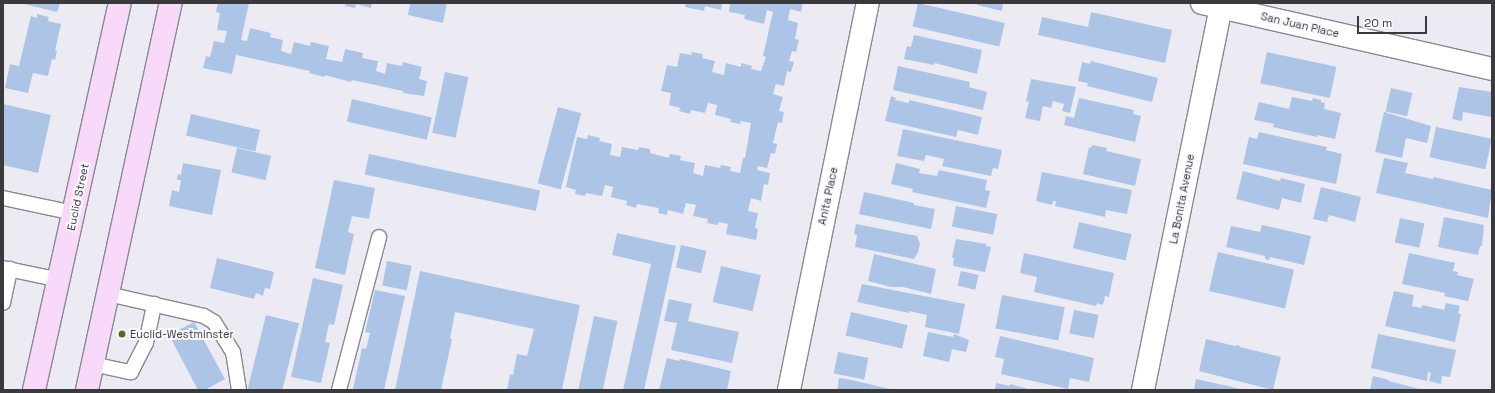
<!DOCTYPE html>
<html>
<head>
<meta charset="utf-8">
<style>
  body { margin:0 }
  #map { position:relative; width:1495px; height:393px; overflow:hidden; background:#ecebf3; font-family:"Space Grotesk",sans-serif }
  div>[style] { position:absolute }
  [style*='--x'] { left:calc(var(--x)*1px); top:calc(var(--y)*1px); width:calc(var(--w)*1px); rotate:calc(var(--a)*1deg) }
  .building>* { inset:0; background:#acc5e7; transform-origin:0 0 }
  .roads { filter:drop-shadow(1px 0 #89888f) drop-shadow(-1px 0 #89888f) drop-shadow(0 1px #89888f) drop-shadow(0 -1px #89888f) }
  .service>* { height:14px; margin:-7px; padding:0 7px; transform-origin:7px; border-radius:7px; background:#fff }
  .minor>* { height:22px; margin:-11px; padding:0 11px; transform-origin:11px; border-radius:11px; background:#fff }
  .primary>* { height:22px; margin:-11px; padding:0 11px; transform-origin:11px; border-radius:11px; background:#f8d9f9 }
  .dots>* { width:11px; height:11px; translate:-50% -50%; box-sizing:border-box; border:2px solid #f9f9ff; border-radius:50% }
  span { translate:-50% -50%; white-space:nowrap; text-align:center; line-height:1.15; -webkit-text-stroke:4px #f9f9ff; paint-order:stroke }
  .street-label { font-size:11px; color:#3a3a3d }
  .poi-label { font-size:11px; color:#3a3a3d }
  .left { translate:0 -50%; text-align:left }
  .frame { position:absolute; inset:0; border:4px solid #3a3a3d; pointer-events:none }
  .scale { position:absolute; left:1357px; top:16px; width:70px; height:18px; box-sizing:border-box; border:2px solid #3a3a3d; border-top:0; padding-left:5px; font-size:12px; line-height:14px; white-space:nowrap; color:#3a3a3d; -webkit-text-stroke:3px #f9f9ff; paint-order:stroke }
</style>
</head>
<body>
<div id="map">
  <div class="building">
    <i style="clip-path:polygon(20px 3px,60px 3px,57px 12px)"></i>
    <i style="clip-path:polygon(218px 3px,249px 3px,241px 40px,247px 41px,250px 28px,271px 33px,270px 37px,283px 40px,281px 51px,291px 54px,294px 42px,310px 46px,311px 42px,329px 46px,326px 59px,342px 62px,345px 49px,363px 53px,362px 58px,378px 61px,376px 71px,385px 74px,387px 63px,402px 66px,403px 62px,422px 67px,419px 79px,427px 81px,424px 96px,403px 93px,403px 91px,352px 80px,351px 82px,325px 75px,325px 77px,309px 73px,310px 71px,236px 55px,232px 74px,203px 68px,206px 56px,210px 57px,214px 41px,224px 43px,227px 31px,217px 30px,220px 13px,216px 12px)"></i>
    <i style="clip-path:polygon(346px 3px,372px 3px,371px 8px,356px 4px,355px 8px,345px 6px)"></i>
    <i style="clip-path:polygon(410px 3px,447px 3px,443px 23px,408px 15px)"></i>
    <i style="clip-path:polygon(686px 3px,722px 3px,721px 10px,705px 6px,704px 11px,685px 7px)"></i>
    <i style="clip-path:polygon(730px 3px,803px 3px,801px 12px,790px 9px,788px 20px,798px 23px,795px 39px,799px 40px,796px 52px,792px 51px,789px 61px,794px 62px,791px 72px,787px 71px,784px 86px,776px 84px,773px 94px,783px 97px,779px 111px,784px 112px,782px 123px,778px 122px,773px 143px,777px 144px,775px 154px,771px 153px,767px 168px,758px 166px,757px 170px,770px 173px,768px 185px,764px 184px,761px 201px,751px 198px,748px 211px,758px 213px,755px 228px,758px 229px,756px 240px,726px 234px,728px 224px,719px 222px,718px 225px,707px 223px,708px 219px,693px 216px,696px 205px,686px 203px,683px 214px,668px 210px,667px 215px,658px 213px,659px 208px,637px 204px,636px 208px,626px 205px,627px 201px,611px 197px,613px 187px,605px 185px,602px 196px,586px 193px,585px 196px,575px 194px,576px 190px,566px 187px,577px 137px,587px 139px,588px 135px,600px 138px,599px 141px,612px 144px,610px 155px,620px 157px,622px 147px,638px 150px,639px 147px,650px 149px,650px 153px,669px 158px,670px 154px,681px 156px,680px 160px,695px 163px,693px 173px,703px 176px,705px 165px,720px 168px,721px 165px,731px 167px,730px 171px,740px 173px,743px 158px,745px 158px,751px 123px,741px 121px,740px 124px,730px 122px,731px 119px,715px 115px,717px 105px,708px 103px,705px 113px,691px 110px,690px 114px,679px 111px,680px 108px,669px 105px,671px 93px,661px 91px,667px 65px,677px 67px,680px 53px,691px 55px,692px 52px,703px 54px,702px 58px,715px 61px,712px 72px,724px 75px,726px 63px,741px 67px,741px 63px,752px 66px,751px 69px,761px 71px,766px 57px,763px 56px,773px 12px,767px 10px,764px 24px,744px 19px,745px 15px,729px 12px)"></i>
    <i style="left:918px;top:3px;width:89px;height:24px;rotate:13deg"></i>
    <i style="clip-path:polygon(978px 3px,1003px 3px,1002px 11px,977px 5px)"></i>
    <i style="clip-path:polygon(1091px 12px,1172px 30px,1165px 63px,1038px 35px,1042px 17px,1088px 27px)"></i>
    <i style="clip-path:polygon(37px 14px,49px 17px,48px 21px,61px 24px,55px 51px,57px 51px,55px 60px,52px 59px,48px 76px,33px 73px,28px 93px,5px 88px,10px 64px,19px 66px,31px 16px,37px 18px)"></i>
    <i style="clip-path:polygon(914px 35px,982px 50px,977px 74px,935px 63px,934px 65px,904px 59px,907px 46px,911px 47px)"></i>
    <i style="left:1267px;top:52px;width:71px;height:32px;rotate:12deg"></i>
    <i style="clip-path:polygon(1091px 61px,1158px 78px,1152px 102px,1087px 86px,1088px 83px,1078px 81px,1082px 62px,1090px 64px)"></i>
    <i style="clip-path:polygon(898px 66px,970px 82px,969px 87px,987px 92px,983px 110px,893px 90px)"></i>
    <i style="left:445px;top:72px;width:24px;height:62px;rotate:12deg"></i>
    <i style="clip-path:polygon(1031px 79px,1076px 87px,1070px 113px,1062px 111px,1064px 104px,1053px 101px,1051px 108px,1043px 106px,1040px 121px,1025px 118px,1029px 102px,1026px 101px)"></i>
    <i style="clip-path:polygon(1459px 87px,1492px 92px,1492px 117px,1463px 112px,1462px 121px,1452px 119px)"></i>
    <i style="left:1391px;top:88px;width:22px;height:24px;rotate:13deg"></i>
    <i style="clip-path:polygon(891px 96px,896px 98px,895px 100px,909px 103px,909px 100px,982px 117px,978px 135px,958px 130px,956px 137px,885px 121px)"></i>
    <i style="clip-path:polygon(1292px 97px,1312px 101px,1313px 98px,1321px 100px,1321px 102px,1325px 103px,1324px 109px,1341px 113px,1335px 139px,1317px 135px,1317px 137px,1273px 127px,1274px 124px,1254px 120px,1259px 102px,1289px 109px)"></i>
    <i style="clip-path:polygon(1079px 98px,1134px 110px,1133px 114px,1141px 116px,1135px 142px,1064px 125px,1066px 116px,1074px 118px)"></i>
    <i style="left:352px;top:99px;width:82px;height:23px;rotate:13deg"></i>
    <i style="clip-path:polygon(3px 104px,51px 115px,38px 173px,3px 165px)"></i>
    <i style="left:558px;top:107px;width:24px;height:79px;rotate:15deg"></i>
    <i style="clip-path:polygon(1384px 112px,1431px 126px,1427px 143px,1406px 138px,1402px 158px,1375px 152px)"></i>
    <i style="left:191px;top:114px;width:71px;height:22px;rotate:13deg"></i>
    <i style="left:1436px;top:127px;width:57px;height:31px;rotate:12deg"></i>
    <i style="clip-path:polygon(903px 129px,1002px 150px,998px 169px,993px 168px,991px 176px,942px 166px,944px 159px,926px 155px,924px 161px,897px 156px)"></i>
    <i style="clip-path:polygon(1259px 132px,1327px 147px,1326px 150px,1342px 154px,1336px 184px,1243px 164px,1249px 137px,1257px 139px)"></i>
    <i style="clip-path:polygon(1092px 145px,1107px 148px,1106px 151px,1141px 159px,1135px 186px,1083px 174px,1089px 147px,1091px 148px)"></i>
    <i style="left:237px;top:148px;width:35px;height:25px;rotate:13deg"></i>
    <i style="left:369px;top:154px;width:175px;height:21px;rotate:12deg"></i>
    <i style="clip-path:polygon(1384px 158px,1408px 163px,1405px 173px,1433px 179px,1434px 177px,1492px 190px,1488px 218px,1376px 193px)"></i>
    <i style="clip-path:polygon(183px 163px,221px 170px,212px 215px,169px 206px,172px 190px,179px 192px,181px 180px,177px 180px,178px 174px,181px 175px)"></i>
    <i style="clip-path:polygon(896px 163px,920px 169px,919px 173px,937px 176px,939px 170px,987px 180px,985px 190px,990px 191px,986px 208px,912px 192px,913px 189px,891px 184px)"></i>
    <i style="clip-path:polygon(1243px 171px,1280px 181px,1281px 178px,1305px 184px,1301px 203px,1282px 198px,1279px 210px,1236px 199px)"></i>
    <i style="clip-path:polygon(1042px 172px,1132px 190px,1127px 214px,1106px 210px,1105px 217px,1055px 206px,1056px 201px,1053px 201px,1052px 205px,1036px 201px)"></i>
    <i style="clip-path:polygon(334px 180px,375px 188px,369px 219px,352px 216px,348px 232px,354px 234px,345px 275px,315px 268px)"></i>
    <i style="clip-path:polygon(1321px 187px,1361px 197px,1355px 222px,1329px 215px,1327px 222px,1313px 219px)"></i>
    <i style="clip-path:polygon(864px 192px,914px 203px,914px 205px,935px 209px,931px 229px,859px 214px)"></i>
    <i style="left:956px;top:206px;width:42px;height:21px;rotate:11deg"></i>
    <i style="clip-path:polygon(1444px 217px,1484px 225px,1482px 246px,1480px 246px,1478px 255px,1438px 247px)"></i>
    <i style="left:1400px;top:218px;width:25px;height:25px;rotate:12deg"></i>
    <i style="left:1079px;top:222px;width:54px;height:27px;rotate:13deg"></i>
    <i style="clip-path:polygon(856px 224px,917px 236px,920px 244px,918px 252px,914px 259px,855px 247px,857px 235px,854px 234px)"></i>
    <i style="clip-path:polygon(1262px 225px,1311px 236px,1304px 265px,1270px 257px,1269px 260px,1265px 259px,1265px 256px,1226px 247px,1231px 226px,1260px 232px)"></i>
    <i style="clip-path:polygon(617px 233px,676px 246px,644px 390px,623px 390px,651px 264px,612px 255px)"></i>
    <i style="clip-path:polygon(956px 239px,986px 244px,986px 246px,991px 247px,985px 272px,953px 266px,954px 258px,952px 257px)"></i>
    <i style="left:681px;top:245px;width:26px;height:23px;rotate:13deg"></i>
    <i style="left:1218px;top:252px;width:78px;height:40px;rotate:13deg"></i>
    <i style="clip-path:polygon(1024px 253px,1114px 273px,1109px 297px,1105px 296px,1103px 305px,1097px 303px,1096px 306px,1034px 292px,1037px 277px,1020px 273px)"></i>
    <i style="clip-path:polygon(1409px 253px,1455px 263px,1453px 271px,1458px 272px,1457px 275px,1474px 279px,1468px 301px,1444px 296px,1445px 293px,1402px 284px)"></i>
    <i style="clip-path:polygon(874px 254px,936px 269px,931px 294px,903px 287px,891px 287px,868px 281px)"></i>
    <i style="clip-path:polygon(217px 258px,274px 272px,270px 289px,265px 288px,263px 296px,256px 293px,254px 299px,210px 288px)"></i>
    <i style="left:387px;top:261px;width:25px;height:25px;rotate:11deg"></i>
    <i style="left:721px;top:266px;width:41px;height:37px;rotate:13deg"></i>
    <i style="clip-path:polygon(420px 271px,580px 305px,562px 390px,507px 390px,510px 374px,513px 375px,517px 354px,527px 356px,534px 329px,455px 312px,450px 339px,452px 339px,441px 390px,395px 390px)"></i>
    <i style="left:961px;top:271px;width:18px;height:15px;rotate:13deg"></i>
    <i style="clip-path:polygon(313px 278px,343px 285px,334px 325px,329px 324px,325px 342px,330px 343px,321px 383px,291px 377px)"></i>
    <i style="clip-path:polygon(862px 284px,965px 304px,959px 334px,925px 327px,927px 315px,909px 311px,909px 313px,857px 302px)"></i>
    <i style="clip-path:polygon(375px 290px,405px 296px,384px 390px,355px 390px,353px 389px,362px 348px,366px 349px,370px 333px,365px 332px)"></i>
    <i style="clip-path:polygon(1394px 291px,1414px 295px,1412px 306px,1421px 308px,1422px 305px,1444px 310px,1446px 303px,1460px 306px,1458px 313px,1461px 314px,1455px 342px,1385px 326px)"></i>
    <i style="left:1002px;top:295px;width:64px;height:34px;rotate:11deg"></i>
    <i style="clip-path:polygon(669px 299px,692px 304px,688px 321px,739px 332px,732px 363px,671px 350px,677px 323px,664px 321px)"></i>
    <i style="left:1074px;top:310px;width:25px;height:24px;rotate:11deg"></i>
    <i style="left:851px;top:312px;width:58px;height:24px;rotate:13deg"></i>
    <i style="left:266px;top:315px;width:34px;height:77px;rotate:14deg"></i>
    <i style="left:594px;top:316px;width:24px;height:76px;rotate:12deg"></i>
    <i style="clip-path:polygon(194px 322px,225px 379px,205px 390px,198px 390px,169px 335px)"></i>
    <i style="clip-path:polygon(928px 332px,953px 337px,954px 334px,969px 340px,966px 352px,952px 349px,949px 362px,923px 356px)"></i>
    <i style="clip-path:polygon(1378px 334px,1456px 350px,1450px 377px,1442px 376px,1441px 384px,1429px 381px,1431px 373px,1428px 372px,1427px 381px,1371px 368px)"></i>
    <i style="clip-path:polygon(1000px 336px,1094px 358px,1089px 382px,1070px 378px,1068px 389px,1001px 374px,1004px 359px,995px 357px)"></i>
    <i style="clip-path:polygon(1206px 339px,1235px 346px,1236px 345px,1240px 346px,1240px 347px,1281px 357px,1273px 390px,1199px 371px)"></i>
    <i style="left:838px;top:352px;width:31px;height:22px;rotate:11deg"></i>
    <i style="clip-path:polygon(667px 358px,679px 361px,680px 359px,731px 371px,727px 390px,659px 390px)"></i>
    <i style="clip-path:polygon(1373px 376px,1389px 380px,1389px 381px,1423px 390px,1370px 390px)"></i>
    <i style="clip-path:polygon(839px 378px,852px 380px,894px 390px,837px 390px)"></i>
    <i style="clip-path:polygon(1196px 379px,1241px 389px,1241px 390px,1194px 390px)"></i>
    <i style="clip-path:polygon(996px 383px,1010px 386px,1010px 384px,1032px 390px,995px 390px)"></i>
  </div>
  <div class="roads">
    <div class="service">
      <i style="--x:3;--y:198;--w:73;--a:11.9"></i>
      <i style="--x:3;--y:268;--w:58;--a:11.9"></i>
      <i style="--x:108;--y:294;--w:98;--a:12.9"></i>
      <i style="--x:204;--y:316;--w:12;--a:31"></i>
      <i style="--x:214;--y:322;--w:36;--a:58"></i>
      <i style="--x:233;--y:352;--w:38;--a:81"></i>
      <i style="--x:3;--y:303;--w:35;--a:-78"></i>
      <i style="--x:92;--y:364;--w:40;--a:12"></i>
      <i style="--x:131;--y:372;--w:33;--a:-63"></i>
      <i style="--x:146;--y:343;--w:40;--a:-78"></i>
      <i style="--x:339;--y:390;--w:158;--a:-75.3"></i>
    </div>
    <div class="minor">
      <i style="--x:1202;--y:3;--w:297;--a:12.8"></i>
      <i style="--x:789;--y:390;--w:395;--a:-78.5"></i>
      <i style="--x:1143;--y:390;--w:395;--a:-78.5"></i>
    </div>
    <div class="primary">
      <i style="--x:34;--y:390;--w:396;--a:-77.5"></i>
      <i style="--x:87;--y:390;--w:396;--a:-77.8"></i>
    </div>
  </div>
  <div class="dots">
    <i style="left:122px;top:334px;background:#5d6c15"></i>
  </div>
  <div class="street-label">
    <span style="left:1300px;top:25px;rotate:13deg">San Juan Place</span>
    <span style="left:828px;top:196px;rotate:-78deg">Anita Place</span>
    <span style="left:78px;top:197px;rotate:-78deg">Euclid Street</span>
    <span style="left:1182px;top:199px;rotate:-79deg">La Bonita Avenue</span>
  </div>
  <div class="poi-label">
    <span class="left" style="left:130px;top:334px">Euclid-Westminster</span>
  </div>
  <div class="frame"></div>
  <div class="scale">20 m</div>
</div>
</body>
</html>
